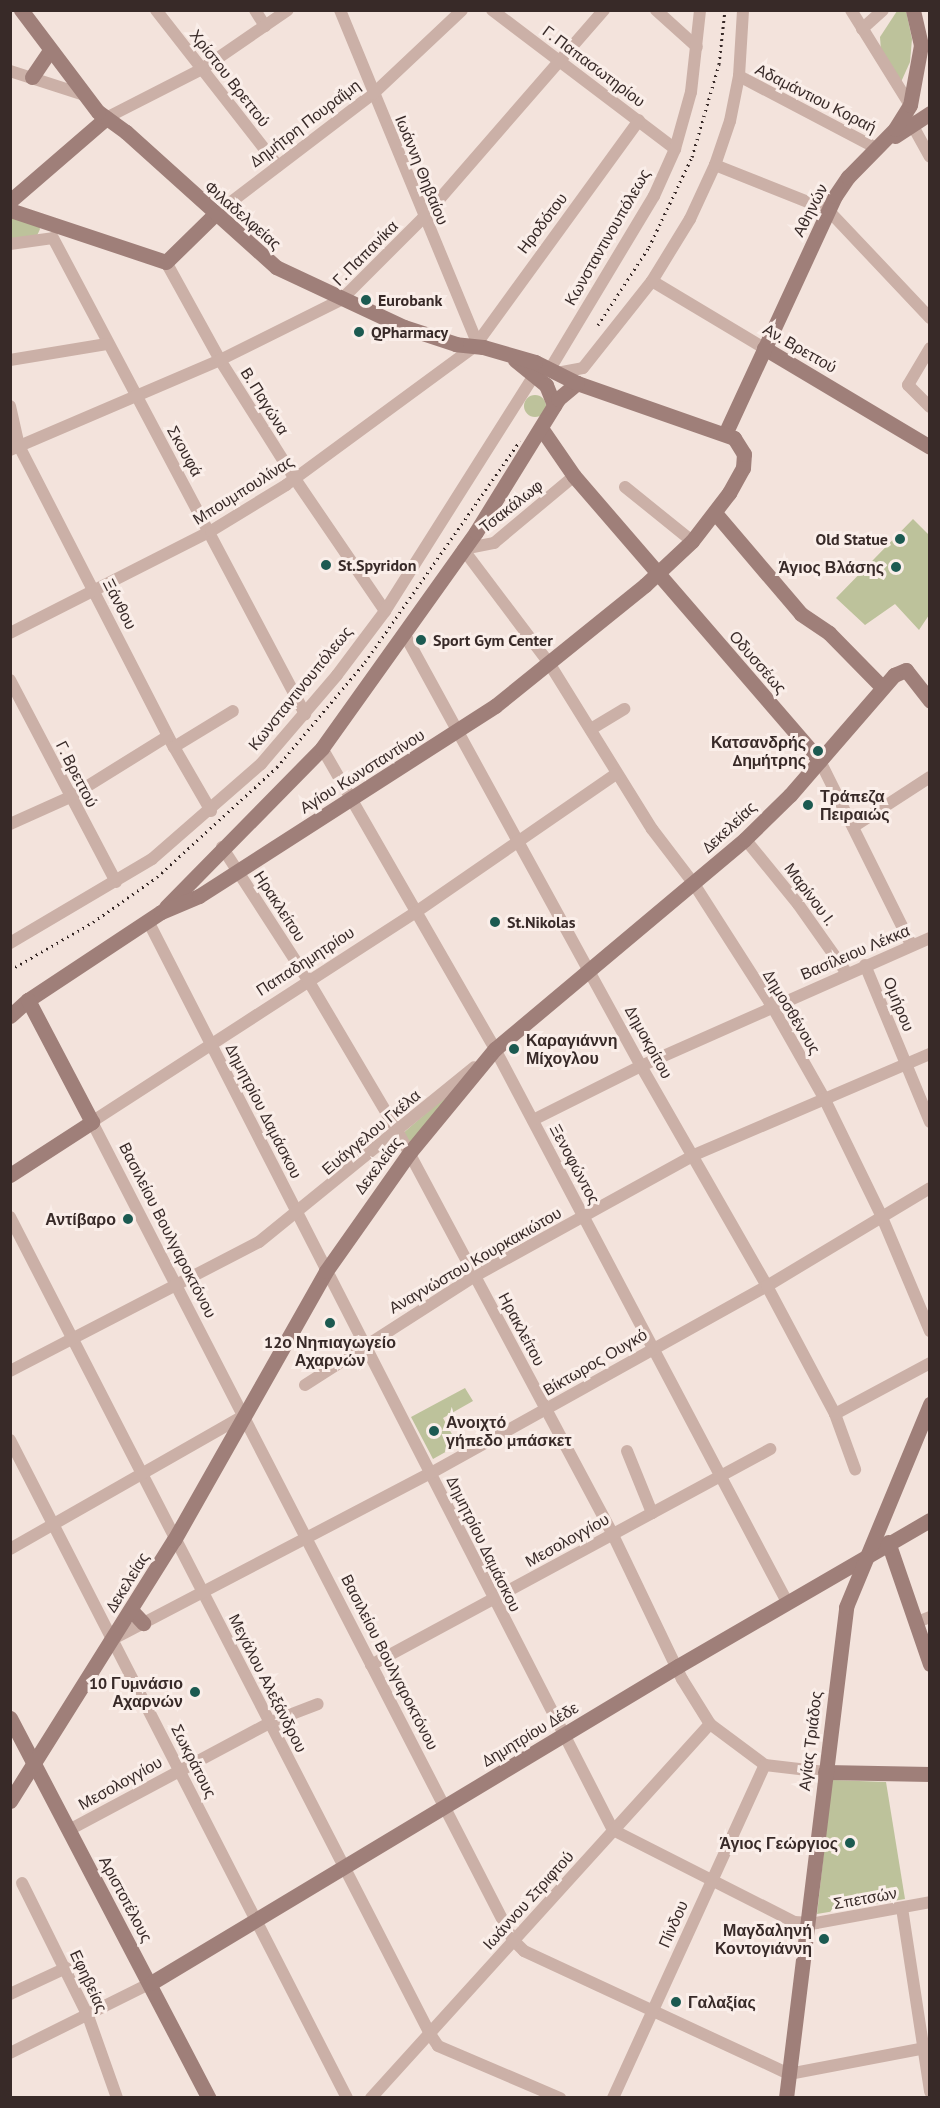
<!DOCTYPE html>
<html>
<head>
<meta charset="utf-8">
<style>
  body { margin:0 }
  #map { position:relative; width:940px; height:2108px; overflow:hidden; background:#f3e3dc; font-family:"PT Sans",sans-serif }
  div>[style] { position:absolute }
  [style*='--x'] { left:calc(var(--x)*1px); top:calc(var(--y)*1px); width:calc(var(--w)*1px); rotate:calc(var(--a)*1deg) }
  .green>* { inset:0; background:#bdc29b }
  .round { border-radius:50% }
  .street>* { height:12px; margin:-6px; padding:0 6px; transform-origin:6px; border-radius:6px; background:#cbb0a7 }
  .secondary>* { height:15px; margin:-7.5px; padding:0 7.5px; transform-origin:7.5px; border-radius:7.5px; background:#9f7f79 }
  .rail>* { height:3px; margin-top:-1.5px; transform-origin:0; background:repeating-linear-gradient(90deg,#382a28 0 1.5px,transparent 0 6px) }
  .dots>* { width:16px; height:16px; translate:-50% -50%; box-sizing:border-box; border:3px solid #faeee9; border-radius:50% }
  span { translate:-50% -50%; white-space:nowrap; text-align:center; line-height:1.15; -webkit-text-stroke:6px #faeee9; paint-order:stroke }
  .street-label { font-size:16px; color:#382a28 }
  .poi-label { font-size:16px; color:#382a28; font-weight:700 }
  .left { translate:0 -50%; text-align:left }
  .right { translate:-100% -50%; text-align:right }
  .frame { position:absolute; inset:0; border:12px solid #382a28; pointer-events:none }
</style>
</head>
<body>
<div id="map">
  <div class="green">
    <i style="clip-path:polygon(897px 11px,906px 11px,912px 39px,910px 62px,901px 82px,881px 51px,880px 37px)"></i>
    <i style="clip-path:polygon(11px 213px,38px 222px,40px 229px,36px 238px,11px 240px)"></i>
    <i class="round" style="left:524px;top:395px;width:22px;height:22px"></i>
    <i style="clip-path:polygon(913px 519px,929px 535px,929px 615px,919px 630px,895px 604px,865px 625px,836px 598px)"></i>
    <i style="clip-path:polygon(461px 1083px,409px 1147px,402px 1134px)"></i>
    <i style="clip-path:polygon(465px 1388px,473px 1401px,443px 1418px,458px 1445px,433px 1459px,411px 1417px)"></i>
    <i style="clip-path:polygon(832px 1780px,886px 1782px,905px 1899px,817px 1914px)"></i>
  </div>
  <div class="street">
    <i style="--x:156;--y:10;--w:198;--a:52"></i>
    <i style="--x:255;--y:10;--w:19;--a:58"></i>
    <i style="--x:340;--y:10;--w:357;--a:67.6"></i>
    <i style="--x:492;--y:10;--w:230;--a:37.2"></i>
    <i style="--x:656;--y:10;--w:55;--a:42.1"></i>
    <i style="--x:851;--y:10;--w:112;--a:58.2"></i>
    <i style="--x:862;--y:29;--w:28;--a:-42"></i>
    <i style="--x:10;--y:71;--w:75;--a:17.9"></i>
    <i style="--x:739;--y:76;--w:157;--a:27.7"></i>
    <i style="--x:106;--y:118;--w:108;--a:-27"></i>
    <i style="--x:202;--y:69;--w:104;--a:-34.5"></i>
    <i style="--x:909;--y:119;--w:43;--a:61.1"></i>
    <i style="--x:715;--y:165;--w:122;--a:21.7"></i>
    <i style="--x:828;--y:210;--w:149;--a:46.6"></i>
    <i style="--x:214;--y:215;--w:200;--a:-37.3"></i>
    <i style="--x:373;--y:94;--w:122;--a:-43.3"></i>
    <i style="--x:53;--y:238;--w:539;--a:62.1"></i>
    <i style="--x:10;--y:244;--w:43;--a:-7.9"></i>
    <i style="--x:166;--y:262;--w:112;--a:61.1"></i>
    <i style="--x:220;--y:360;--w:141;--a:57.8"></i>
    <i style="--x:295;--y:479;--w:160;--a:55.7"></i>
    <i style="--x:652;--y:281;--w:131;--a:30.9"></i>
    <i style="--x:930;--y:348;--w:43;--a:120.7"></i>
    <i style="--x:908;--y:385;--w:31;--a:45"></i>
    <i style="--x:10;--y:360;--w:98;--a:-9.4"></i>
    <i style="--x:550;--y:369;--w:202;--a:-59"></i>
    <i style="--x:654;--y:196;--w:51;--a:-65.9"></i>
    <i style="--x:675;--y:149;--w:59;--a:-74.3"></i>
    <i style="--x:691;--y:92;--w:82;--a:-83.7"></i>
    <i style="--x:557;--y:373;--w:26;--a:-11"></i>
    <i style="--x:583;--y:368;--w:111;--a:-51.6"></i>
    <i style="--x:652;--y:281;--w:73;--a:-58.5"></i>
    <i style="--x:690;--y:219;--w:60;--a:-65.2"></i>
    <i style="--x:715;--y:165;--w:46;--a:-71.2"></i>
    <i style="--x:730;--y:121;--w:46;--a:-78.7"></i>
    <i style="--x:739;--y:76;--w:66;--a:-86.5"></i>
    <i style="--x:10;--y:406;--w:41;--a:77.3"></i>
    <i style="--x:19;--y:446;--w:339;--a:62.8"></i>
    <i style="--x:174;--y:747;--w:74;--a:60"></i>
    <i style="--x:10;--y:450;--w:228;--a:-23.2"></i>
    <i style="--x:220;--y:360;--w:135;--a:-26.4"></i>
    <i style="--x:341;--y:300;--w:116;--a:-45"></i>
    <i style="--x:423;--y:218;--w:276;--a:-49"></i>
    <i style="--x:625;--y:487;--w:86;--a:38.9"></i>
    <i style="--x:463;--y:549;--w:143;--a:53"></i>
    <i style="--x:549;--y:663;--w:195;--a:58.2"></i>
    <i style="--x:652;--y:829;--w:69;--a:52.6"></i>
    <i style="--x:694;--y:884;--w:145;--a:57.4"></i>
    <i style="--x:772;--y:1006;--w:103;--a:60.5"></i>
    <i style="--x:823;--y:1096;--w:132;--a:64"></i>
    <i style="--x:881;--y:1215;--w:126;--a:67.1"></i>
    <i style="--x:463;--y:549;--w:32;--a:-11"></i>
    <i style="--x:494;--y:543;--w:104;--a:-39.9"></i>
    <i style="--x:10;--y:633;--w:225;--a:-26.9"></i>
    <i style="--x:211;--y:531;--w:88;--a:-31.5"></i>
    <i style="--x:286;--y:485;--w:235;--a:-36.3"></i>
    <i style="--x:475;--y:346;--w:279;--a:-54"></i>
    <i style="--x:405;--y:635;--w:491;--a:61.3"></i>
    <i style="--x:641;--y:1066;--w:254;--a:60.2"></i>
    <i style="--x:767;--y:1286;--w:145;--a:62"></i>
    <i style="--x:835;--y:1414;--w:59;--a:70"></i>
    <i style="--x:10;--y:680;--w:228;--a:62.3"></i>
    <i style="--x:591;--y:729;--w:39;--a:-31"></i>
    <i style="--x:174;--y:747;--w:69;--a:-31.4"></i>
    <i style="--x:322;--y:748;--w:347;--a:60.1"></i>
    <i style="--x:495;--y:1049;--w:625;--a:62.16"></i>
    <i style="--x:820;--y:761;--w:204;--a:63.6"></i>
    <i style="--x:616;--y:774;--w:243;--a:145.4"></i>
    <i style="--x:416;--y:912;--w:386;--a:147.1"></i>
    <i style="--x:92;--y:1122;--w:920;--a:62.77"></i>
    <i style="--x:513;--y:1940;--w:16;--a:45"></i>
    <i style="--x:524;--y:1951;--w:292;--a:24.9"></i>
    <i style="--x:789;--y:2074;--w:144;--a:-10.8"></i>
    <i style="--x:10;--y:824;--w:66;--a:-24.2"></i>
    <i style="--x:70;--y:797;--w:115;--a:-31.9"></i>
    <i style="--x:853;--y:827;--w:92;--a:-33"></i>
    <i style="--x:745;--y:839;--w:84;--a:50.8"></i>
    <i style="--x:798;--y:904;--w:83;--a:54.8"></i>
    <i style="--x:222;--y:847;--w:158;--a:57.1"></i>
    <i style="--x:308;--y:980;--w:177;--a:59.4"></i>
    <i style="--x:398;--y:1132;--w:455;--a:61.9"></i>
    <i style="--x:612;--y:1533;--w:162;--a:64.4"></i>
    <i style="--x:682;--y:1679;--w:53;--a:58.1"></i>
    <i style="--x:710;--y:1724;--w:69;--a:36.7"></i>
    <i style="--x:765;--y:1765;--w:60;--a:6.7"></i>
    <i style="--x:148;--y:921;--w:1021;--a:62.91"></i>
    <i style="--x:613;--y:1830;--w:203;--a:26.9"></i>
    <i style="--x:794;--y:1922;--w:22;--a:3"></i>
    <i style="--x:816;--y:1923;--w:116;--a:-10.4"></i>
    <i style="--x:10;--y:943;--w:165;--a:-30.6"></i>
    <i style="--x:152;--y:859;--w:145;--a:-41.1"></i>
    <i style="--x:261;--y:764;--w:117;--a:-49.5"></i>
    <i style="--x:337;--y:675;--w:80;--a:-53.1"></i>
    <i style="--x:385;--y:611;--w:279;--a:-57.7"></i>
    <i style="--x:865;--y:965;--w:170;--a:67.5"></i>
    <i style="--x:533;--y:1120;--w:121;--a:-26.6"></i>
    <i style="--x:641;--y:1066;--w:316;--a:-23.9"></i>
    <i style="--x:10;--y:1217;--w:919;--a:62.79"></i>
    <i style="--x:430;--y:2034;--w:14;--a:56"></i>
    <i style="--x:438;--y:2046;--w:133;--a:23.1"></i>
    <i style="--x:10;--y:1371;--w:280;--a:-27.4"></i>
    <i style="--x:259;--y:1242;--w:277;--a:-39.1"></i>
    <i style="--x:305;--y:1385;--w:202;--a:-32.7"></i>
    <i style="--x:475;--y:1276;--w:250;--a:-28.9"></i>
    <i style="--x:694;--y:1155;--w:257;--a:-23.2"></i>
    <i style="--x:835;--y:1414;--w:108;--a:-28.2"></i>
    <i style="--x:10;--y:1440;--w:739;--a:62.88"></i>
    <i style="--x:627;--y:1451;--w:67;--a:68"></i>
    <i style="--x:10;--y:1549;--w:268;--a:-29.7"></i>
    <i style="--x:915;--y:1623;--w:16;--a:-22"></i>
    <i style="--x:113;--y:1639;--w:359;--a:-27.6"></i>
    <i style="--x:431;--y:1473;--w:385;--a:-29.1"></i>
    <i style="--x:767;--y:1286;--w:190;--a:-31"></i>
    <i style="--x:371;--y:1665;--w:454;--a:-28.4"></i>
    <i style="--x:69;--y:1830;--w:229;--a:-28.1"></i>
    <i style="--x:271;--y:1722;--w:50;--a:-21"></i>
    <i style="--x:22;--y:1883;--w:148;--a:63.6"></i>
    <i style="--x:88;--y:2016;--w:87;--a:70.5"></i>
    <i style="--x:902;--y:1908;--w:186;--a:81.3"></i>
    <i style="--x:10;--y:1994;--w:62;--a:-24.9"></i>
    <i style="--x:10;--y:2053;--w:157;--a:-26.4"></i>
    <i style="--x:371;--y:2098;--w:505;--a:-47.81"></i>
    <i style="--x:613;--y:2098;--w:366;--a:-65.5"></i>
  </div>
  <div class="secondary">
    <i style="--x:32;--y:77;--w:30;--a:-56"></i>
    <i style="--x:895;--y:136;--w:42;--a:-33.3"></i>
    <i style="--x:10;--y:201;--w:127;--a:-40.8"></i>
    <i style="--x:10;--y:210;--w:164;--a:18.4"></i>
    <i style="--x:166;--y:262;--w:67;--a:-44.4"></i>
    <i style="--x:764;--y:348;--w:193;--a:30.8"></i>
    <i style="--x:515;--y:360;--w:40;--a:39"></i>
    <i style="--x:546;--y:385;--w:22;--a:68"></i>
    <i style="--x:541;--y:428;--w:58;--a:55.5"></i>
    <i style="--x:574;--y:476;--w:376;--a:49.2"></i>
    <i style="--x:725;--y:434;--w:262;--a:-65.2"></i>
    <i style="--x:835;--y:196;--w:23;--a:-56"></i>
    <i style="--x:848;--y:177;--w:67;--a:-45.6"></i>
    <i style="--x:895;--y:129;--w:28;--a:-58"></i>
    <i style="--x:910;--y:105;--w:61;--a:-79.6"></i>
    <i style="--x:921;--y:45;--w:36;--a:-103"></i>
    <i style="--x:716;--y:514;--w:131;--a:49.6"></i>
    <i style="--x:801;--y:614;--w:34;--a:34"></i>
    <i style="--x:829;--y:633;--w:76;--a:45.5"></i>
    <i style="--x:166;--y:907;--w:223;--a:-45.5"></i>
    <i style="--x:322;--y:748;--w:265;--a:-54.5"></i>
    <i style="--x:476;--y:532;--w:156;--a:-58.3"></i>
    <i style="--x:558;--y:399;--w:25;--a:-40"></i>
    <i style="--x:10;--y:1016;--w:24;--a:-42"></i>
    <i style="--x:28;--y:1000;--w:159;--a:-33.5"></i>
    <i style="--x:161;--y:912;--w:41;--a:-22.8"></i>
    <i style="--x:199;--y:896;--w:352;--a:-32.7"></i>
    <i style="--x:495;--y:706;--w:193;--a:-38.9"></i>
    <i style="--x:645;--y:585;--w:64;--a:-43.1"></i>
    <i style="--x:692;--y:541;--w:61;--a:-52.4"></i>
    <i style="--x:729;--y:493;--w:29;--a:-61"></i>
    <i style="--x:743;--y:468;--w:14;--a:-86"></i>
    <i style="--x:744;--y:454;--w:19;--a:-122"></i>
    <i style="--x:734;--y:438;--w:166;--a:-160.7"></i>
    <i style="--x:577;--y:383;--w:47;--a:-153.4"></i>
    <i style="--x:535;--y:362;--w:54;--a:-163.9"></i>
    <i style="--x:483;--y:347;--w:27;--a:-174"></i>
    <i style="--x:456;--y:344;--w:55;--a:-161.9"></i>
    <i style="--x:404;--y:327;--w:141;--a:-154.9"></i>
    <i style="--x:276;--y:267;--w:202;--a:-138"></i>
    <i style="--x:126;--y:132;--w:34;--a:-144"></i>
    <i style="--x:98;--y:112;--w:128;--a:-127"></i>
    <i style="--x:10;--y:1175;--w:98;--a:-32.9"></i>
    <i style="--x:92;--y:1122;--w:138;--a:-117.7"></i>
    <i style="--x:888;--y:1542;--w:129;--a:71"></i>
    <i style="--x:131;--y:1610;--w:18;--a:47"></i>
    <i style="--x:10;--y:1718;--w:429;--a:62.4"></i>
    <i style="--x:825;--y:1772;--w:105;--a:1.1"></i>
    <i style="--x:10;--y:1801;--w:308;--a:-57.9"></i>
    <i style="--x:174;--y:1540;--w:309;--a:-60.5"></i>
    <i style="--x:326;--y:1271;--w:146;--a:-54.8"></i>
    <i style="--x:410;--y:1152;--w:134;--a:-50.5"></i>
    <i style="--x:495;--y:1049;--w:326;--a:-40"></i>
    <i style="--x:745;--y:839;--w:63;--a:-44.4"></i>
    <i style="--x:790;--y:795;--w:159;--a:-49.1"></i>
    <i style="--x:894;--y:675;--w:13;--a:-23"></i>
    <i style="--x:906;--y:670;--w:39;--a:52"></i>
    <i style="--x:151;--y:1983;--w:615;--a:-31.03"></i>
    <i style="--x:678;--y:1666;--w:291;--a:-30.1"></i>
    <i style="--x:786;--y:2098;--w:495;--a:-83"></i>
    <i style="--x:846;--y:1607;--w:220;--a:-67.5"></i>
  </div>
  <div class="rail">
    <i style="--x:598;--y:325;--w:93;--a:-56.8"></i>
    <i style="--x:649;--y:247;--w:100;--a:-64.5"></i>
    <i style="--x:692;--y:157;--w:97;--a:-73.8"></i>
    <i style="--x:719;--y:64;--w:54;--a:-83.7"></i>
    <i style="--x:10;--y:970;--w:96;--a:-30"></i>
    <i style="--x:93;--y:922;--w:78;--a:-35.1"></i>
    <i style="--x:157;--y:877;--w:163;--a:-42.5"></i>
    <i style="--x:277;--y:767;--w:137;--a:-50"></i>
    <i style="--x:365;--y:662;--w:270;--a:-55"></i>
  </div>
  <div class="dots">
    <i style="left:366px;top:300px;background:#1c5a51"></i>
    <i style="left:359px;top:332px;background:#1c5a51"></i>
    <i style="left:900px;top:539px;background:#1c5a51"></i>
    <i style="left:326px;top:565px;background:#1c5a51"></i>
    <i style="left:896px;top:567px;background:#1c5a51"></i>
    <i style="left:421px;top:640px;background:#1c5a51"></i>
    <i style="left:818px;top:751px;background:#1c5a51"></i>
    <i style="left:808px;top:805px;background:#1c5a51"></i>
    <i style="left:495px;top:922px;background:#1c5a51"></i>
    <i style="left:514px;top:1049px;background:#1c5a51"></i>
    <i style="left:128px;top:1219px;background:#1c5a51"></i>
    <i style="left:330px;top:1323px;background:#1c5a51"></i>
    <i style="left:434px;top:1431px;background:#1c5a51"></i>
    <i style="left:195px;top:1692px;background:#1c5a51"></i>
    <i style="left:850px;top:1843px;background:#1c5a51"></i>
    <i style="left:824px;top:1939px;background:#1c5a51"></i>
    <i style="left:676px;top:2002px;background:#1c5a51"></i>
  </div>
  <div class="street-label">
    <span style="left:594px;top:66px;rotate:37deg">Γ. Παπασωτηρίου</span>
    <span style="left:230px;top:78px;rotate:52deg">Χρίστου Βρεττού</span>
    <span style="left:816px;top:98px;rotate:27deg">Αδαμάντιου Κοραή</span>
    <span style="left:305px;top:123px;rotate:-37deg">Δημήτρη Πουραΐμη</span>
    <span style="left:422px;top:170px;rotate:68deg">Ιωάννη Θηβαίου</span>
    <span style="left:810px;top:210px;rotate:-63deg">Αθηνών</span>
    <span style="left:243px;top:215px;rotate:41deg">Φιλαδελφείας</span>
    <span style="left:542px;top:223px;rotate:-53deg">Ηροδότου</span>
    <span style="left:607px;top:237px;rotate:-60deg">Κωνσταντινουπόλεως</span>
    <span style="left:365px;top:253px;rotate:-45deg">Γ. Παπανίκα</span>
    <span style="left:800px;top:348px;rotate:30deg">Αν. Βρεττού</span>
    <span style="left:265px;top:401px;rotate:58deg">Β. Παγώνα</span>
    <span style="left:185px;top:451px;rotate:61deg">Σκουφά</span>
    <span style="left:243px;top:490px;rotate:-32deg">Μπουμπουλίνας</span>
    <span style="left:511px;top:506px;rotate:-38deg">Τσακάλωφ</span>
    <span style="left:120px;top:604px;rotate:63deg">Ξάνθου</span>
    <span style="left:758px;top:662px;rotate:49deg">Οδυσσέως</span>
    <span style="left:300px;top:688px;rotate:-51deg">Κωνσταντινουπόλεως</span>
    <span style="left:362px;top:771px;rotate:-32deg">Αγίου Κωνσταντίνου</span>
    <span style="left:77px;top:774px;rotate:63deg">Γ. Βρεττού</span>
    <span style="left:729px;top:827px;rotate:-43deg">Δεκελείας</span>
    <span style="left:810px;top:894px;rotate:53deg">Μαρίνου Ι.</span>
    <span style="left:280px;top:906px;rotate:57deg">Ηρακλείτου</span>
    <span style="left:855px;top:952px;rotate:-23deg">Βασίλειου Λέκκα</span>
    <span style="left:305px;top:961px;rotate:-33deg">Παπαδημητρίου</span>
    <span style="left:899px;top:1004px;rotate:68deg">Ομήρου</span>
    <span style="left:792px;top:1012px;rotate:59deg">Δημοσθένους</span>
    <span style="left:649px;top:1042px;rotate:61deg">Δημοκρίτου</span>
    <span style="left:264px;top:1111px;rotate:63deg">Δημητρίου Δαμάσκου</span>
    <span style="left:371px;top:1132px;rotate:-40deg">Ευάγγελου Γκέλα</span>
    <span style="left:575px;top:1164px;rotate:62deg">Ξενοφώντος</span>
    <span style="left:378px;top:1165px;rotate:-53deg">Δεκελείας</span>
    <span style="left:168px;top:1230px;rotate:63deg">Βασιλείου Βουλγαροκτόνου</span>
    <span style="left:475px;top:1260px;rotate:-30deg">Αναγνώστου Κουρκακιώτου</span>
    <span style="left:522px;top:1329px;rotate:62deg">Ηρακλείτου</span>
    <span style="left:595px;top:1362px;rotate:-30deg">Βίκτωρος Ουγκό</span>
    <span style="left:567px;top:1540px;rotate:-29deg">Μεσολογγίου</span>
    <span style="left:484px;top:1544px;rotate:64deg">Δημητρίου Δαμάσκου</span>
    <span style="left:127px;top:1582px;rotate:-58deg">Δεκελείας</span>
    <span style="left:390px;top:1662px;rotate:63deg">Βασιλείου Βουλγαροκτόνου</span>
    <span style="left:268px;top:1683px;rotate:63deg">Μεγάλου Αλεξάνδρου</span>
    <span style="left:530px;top:1734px;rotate:-31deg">Δημητρίου Δέδε</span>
    <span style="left:810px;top:1741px;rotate:-83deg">Αγίας Τριάδος</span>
    <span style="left:194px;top:1761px;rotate:63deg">Σωκράτους</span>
    <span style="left:120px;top:1783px;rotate:-29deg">Μεσολογγίου</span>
    <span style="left:865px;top:1898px;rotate:-10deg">Σπετσών</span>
    <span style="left:126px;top:1899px;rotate:62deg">Αριστοτέλους</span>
    <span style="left:528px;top:1900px;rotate:-48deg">Ιωάννου Στριφτού</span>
    <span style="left:673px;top:1924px;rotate:-66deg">Πίνδου</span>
    <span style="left:89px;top:1981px;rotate:65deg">Εφηβείας</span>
  </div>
  <div class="poi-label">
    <span class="left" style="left:378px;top:300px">Eurobank</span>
    <span class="left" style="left:371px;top:332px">QPharmacy</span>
    <span class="right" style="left:888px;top:539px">Old Statue</span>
    <span class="left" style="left:338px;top:565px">St.Spyridon</span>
    <span class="right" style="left:884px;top:567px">Άγιος Βλάσης</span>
    <span class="left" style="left:433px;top:640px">Sport Gym Center</span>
    <span class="right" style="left:806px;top:751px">Κατσανδρής<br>Δημήτρης</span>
    <span class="left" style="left:820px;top:805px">Τράπεζα<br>Πειραιώς</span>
    <span class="left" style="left:507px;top:922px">St.Nikolas</span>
    <span class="left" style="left:526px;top:1049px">Καραγιάννη<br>Μίχογλου</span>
    <span class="right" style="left:116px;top:1219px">Αντίβαρο</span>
    <span style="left:330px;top:1351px">12ο Νηπιαγωγείο<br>Αχαρνών</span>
    <span class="left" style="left:446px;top:1431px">Ανοιχτό<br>γήπεδο μπάσκετ</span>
    <span class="right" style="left:183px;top:1692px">10 Γυμνάσιο<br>Αχαρνών</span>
    <span class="right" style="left:838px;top:1843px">Άγιος Γεώργιος</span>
    <span class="right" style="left:812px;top:1939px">Μαγδαληνή<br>Κοντογιάννη</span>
    <span class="left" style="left:688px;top:2002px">Γαλαξίας</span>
  </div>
  <div class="frame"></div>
</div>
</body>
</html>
